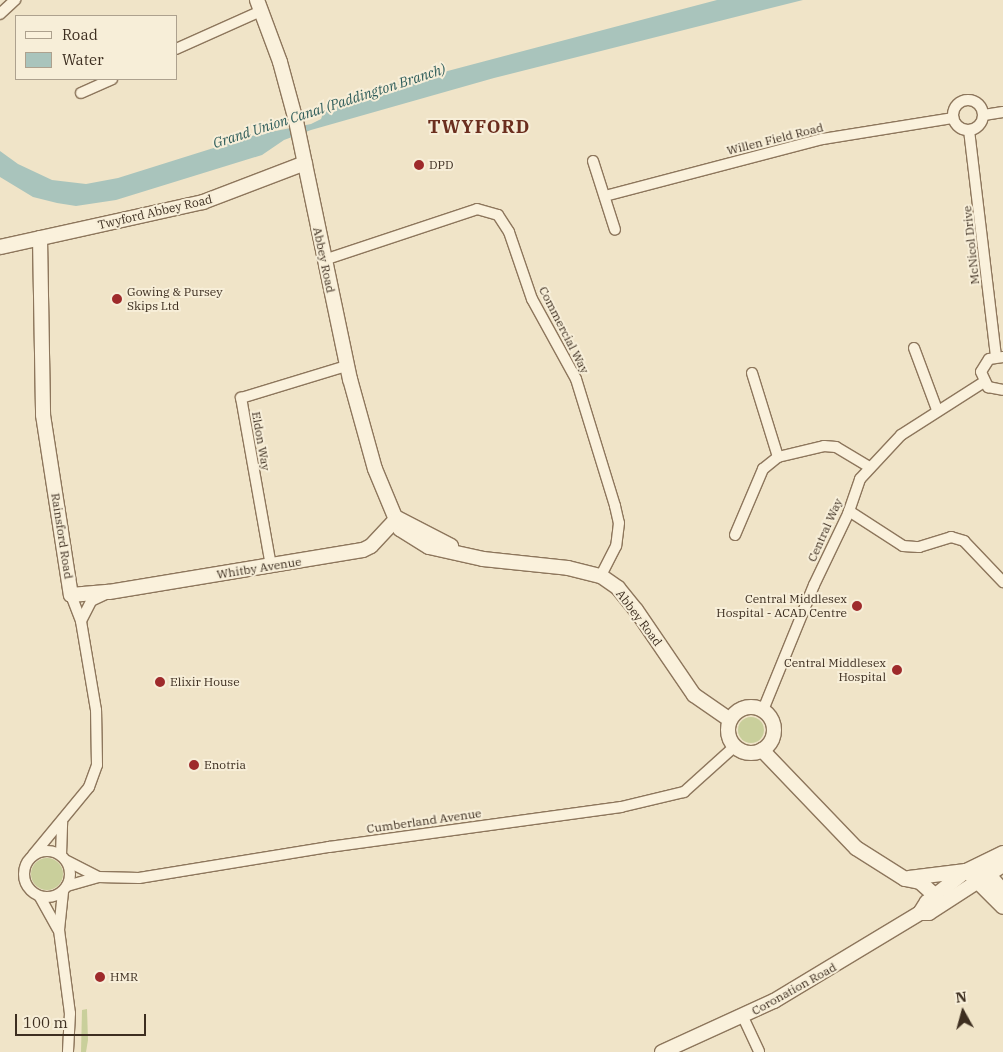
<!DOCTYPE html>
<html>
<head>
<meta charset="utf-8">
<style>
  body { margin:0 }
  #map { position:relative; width:1003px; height:1052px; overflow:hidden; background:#f0e4c8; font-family:"IBM Plex Serif",serif }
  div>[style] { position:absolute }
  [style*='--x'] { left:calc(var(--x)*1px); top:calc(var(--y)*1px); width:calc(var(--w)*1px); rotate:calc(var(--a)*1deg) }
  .green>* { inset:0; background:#c9cf9b }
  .round { border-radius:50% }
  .water>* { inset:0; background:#a9c4bc }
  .roads { filter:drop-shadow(1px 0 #8d765c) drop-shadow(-1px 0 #8d765c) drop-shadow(0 1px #8d765c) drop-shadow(0 -1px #8d765c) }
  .street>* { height:10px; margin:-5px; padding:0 5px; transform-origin:5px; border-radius:5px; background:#faf1dc }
  .street>.ring { margin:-5px; padding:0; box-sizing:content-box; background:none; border:10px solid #faf1dc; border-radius:50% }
  .secondary>* { height:14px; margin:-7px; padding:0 7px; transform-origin:7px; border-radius:7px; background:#faf1dc }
  .secondary>.ring { margin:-7px; padding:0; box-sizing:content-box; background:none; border:14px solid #faf1dc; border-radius:50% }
  .dots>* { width:14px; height:14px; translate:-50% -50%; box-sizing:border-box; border:2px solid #f7eed8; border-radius:50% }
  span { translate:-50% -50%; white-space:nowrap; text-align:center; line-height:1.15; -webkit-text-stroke:4px #f7eed8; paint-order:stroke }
  .street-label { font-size:12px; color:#3d2e20 }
  .poi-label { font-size:12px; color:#3d2e20 }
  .left { translate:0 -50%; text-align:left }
  .right { translate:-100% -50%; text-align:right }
  .water-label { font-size:14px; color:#2f5d5a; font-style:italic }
  .district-label { font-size:18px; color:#6b2e1e; font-weight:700; letter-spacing:1px }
  .legend { position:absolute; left:15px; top:15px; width:162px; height:65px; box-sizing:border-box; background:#f7eed8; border:1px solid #ada18e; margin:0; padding:6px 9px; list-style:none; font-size:15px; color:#3d2e20 }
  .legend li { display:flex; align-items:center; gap:10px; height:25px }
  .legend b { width:25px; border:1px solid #ada18e }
  .north { position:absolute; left:938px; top:987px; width:50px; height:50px; -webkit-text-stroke:4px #f7eed8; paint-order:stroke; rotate:353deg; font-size:14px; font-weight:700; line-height:20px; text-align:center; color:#3d2e20 }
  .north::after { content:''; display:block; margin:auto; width:18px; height:22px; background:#3d2e20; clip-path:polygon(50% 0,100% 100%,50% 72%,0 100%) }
  .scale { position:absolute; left:15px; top:1014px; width:131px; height:22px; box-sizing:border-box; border:2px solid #3d2e20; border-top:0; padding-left:6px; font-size:15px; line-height:18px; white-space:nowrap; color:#3d2e20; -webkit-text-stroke:4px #f7eed8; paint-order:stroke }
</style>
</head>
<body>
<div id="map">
  <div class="green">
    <i class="round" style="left:738px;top:717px;width:26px;height:26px"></i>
    <i class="round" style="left:31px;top:858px;width:32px;height:32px"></i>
    <i style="clip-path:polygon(87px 1009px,88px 1040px,86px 1052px,81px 1052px,82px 1010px)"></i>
  </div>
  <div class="water">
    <i style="clip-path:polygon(717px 0,803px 0,494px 78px,311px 130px,284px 140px,262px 155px,116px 200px,76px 206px,57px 203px,33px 197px,0 177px,0 151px,18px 164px,52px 180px,86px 184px,118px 178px,255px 135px,311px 124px,321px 119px,324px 111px,406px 82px)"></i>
  </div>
  <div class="roads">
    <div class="street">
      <i style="--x:0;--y:14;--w:21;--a:-43"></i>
      <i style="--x:176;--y:49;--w:93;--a:-24.1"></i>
      <i style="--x:81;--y:93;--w:34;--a:-24"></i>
      <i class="ring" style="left:953px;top:100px;width:20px;height:20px"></i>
      <i style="--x:984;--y:115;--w:19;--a:-9"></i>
      <i style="--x:969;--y:130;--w:229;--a:83.2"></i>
      <i style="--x:593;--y:161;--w:72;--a:72.3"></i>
      <i style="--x:605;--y:196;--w:225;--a:-14.7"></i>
      <i style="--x:823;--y:139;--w:132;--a:-9.2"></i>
      <i style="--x:324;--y:260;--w:161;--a:-18.4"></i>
      <i style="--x:477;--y:209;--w:22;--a:16"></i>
      <i style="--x:498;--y:215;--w:20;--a:57"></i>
      <i style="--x:509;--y:232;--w:71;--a:71.1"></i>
      <i style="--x:532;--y:299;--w:91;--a:61.2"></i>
      <i style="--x:576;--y:379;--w:133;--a:72.9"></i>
      <i style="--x:615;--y:506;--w:17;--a:77"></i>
      <i style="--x:619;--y:523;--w:23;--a:97"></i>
      <i style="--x:616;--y:546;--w:34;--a:117"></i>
      <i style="--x:914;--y:348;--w:66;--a:69.6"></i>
      <i style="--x:1003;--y:357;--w:14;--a:172"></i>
      <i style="--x:989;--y:359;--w:15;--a:122"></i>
      <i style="--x:981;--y:372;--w:17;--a:65"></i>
      <i style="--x:988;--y:387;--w:15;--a:11"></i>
      <i style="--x:752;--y:373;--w:88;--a:72.8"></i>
      <i style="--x:849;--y:511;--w:64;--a:32.9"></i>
      <i style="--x:903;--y:546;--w:16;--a:4"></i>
      <i style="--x:919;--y:547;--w:34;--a:-17"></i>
      <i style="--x:951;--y:537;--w:14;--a:17"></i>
      <i style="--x:964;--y:541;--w:57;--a:46.4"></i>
      <i style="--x:735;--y:535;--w:72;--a:-67"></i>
      <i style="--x:763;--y:469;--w:19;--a:-39"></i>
      <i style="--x:778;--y:457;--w:47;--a:-13.4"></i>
      <i style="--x:824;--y:446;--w:12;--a:5"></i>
      <i style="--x:836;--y:447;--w:39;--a:31"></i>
      <i style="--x:271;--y:566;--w:171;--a:-100.1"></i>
      <i style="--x:241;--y:398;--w:110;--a:-16.9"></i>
      <i style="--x:81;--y:621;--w:22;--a:-63"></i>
      <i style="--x:91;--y:601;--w:17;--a:-25"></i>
      <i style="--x:763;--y:710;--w:135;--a:-67.8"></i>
      <i style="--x:814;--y:585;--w:79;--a:-64.4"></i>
      <i style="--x:848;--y:514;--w:37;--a:-71"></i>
      <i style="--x:860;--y:479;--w:60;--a:-47"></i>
      <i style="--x:901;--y:435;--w:98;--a:-32.6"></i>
      <i class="ring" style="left:24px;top:851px;width:36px;height:36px"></i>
      <i style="--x:33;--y:855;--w:88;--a:-50.5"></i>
      <i style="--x:89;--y:787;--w:23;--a:-70"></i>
      <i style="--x:97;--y:765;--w:55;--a:-91"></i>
      <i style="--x:96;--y:710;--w:90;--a:-99.6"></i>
      <i style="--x:81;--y:621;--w:28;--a:-111"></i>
      <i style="--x:61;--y:855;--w:33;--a:-88"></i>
      <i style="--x:67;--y:861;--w:34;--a:27"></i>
      <i style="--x:67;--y:886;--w:32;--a:-16"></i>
      <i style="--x:98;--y:877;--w:41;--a:1.4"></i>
      <i style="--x:139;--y:878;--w:193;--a:-9.3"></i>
      <i style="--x:329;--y:847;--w:295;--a:-7.8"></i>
      <i style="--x:621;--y:807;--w:65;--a:-13.4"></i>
      <i style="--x:684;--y:792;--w:69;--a:-42"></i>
      <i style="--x:63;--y:892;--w:38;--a:96"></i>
      <i style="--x:59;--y:930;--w:84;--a:82.5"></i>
      <i style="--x:70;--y:1013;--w:39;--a:93"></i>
      <i style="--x:40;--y:897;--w:37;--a:61"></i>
      <i style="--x:743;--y:1017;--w:38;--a:65"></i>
    </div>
    <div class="secondary">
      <i style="--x:257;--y:0;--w:66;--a:69.6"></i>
      <i style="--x:280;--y:62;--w:61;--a:74.8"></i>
      <i style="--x:296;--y:121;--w:264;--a:78.2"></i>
      <i style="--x:350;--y:379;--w:93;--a:74.5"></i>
      <i style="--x:375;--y:469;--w:65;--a:67.4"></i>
      <i style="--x:400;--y:529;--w:34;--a:32"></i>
      <i style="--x:429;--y:547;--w:55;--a:12.5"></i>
      <i style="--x:483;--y:559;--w:85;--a:6"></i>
      <i style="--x:568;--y:568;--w:34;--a:14"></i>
      <i style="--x:601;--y:576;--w:21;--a:35"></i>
      <i style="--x:618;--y:588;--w:28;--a:51"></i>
      <i style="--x:636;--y:610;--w:103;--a:55.7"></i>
      <i style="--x:694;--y:695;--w:44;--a:34.8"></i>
      <i style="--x:40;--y:238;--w:177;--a:89"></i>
      <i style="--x:43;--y:415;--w:182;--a:81.2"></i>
      <i style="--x:71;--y:595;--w:38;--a:-5"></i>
      <i style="--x:109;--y:592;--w:257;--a:-9.4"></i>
      <i style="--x:363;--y:550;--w:9;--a:-27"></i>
      <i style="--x:371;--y:546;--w:38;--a:-47"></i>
      <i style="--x:0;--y:247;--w:208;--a:-12.5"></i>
      <i style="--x:203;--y:202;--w:109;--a:-20.9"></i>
      <i style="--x:397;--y:518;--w:61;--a:27.4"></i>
      <i class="ring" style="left:728px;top:707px;width:32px;height:32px"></i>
      <i style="--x:762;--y:750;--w:136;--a:46.2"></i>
      <i style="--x:856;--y:848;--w:58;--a:32.3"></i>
      <i style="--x:905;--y:879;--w:15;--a:11"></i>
      <i style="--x:920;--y:882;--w:31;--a:42"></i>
      <i style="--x:983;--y:868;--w:30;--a:49"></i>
      <i style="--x:971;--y:875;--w:45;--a:45"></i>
      <i style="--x:909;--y:878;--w:57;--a:-7"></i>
      <i style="--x:920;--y:913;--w:13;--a:-58"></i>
      <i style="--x:927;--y:902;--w:50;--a:-38.5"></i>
      <i style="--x:966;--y:871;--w:41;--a:-25.9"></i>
      <i style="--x:662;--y:1052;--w:123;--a:-24.5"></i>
      <i style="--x:774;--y:1001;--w:170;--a:-31.1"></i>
      <i style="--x:920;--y:913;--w:9;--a:0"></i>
      <i style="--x:929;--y:913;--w:88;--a:-33"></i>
    </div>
  </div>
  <div class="dots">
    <i style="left:419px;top:165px;background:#9e2a2b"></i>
    <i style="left:117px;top:299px;background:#9e2a2b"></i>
    <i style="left:857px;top:606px;background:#9e2a2b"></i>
    <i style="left:897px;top:670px;background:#9e2a2b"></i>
    <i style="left:160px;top:682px;background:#9e2a2b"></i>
    <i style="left:194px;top:765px;background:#9e2a2b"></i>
    <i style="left:100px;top:977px;background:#9e2a2b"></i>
  </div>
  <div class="street-label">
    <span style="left:775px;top:139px;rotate:-14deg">Willen Field Road</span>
    <span style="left:155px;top:212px;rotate:-13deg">Twyford Abbey Road</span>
    <span style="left:971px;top:245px;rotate:-96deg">McNicol Drive</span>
    <span style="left:324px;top:260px;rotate:78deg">Abbey Road</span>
    <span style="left:564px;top:330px;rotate:63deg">Commercial Way</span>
    <span style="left:261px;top:441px;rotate:80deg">Eldon Way</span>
    <span style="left:825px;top:530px;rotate:-66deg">Central Way</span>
    <span style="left:62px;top:536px;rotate:81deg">Rainsford Road</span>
    <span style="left:259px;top:568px;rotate:-9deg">Whitby Avenue</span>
    <span style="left:639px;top:618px;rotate:53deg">Abbey Road</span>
    <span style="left:424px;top:821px;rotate:-8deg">Cumberland Avenue</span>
    <span style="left:794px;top:989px;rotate:-29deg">Coronation Road</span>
  </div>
  <div class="poi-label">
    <span class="left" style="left:429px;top:165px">DPD</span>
    <span class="left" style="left:127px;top:299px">Gowing &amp; Pursey<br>Skips Ltd</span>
    <span class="right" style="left:847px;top:606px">Central Middlesex<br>Hospital - ACAD Centre</span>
    <span class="right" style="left:886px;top:670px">Central Middlesex<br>Hospital</span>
    <span class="left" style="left:170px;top:682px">Elixir House</span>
    <span class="left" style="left:204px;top:765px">Enotria</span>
    <span class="left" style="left:110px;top:977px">HMR</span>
  </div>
  <div class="water-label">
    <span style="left:329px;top:106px;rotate:-18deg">Grand Union Canal (Paddington Branch)</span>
  </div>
  <div class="district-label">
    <span style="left:479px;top:127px">TWYFORD</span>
  </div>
  <ul class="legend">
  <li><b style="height:6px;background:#faf1dc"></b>Road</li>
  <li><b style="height:14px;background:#a9c4bc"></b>Water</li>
  </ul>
  <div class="north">N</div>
  <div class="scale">100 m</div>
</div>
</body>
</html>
